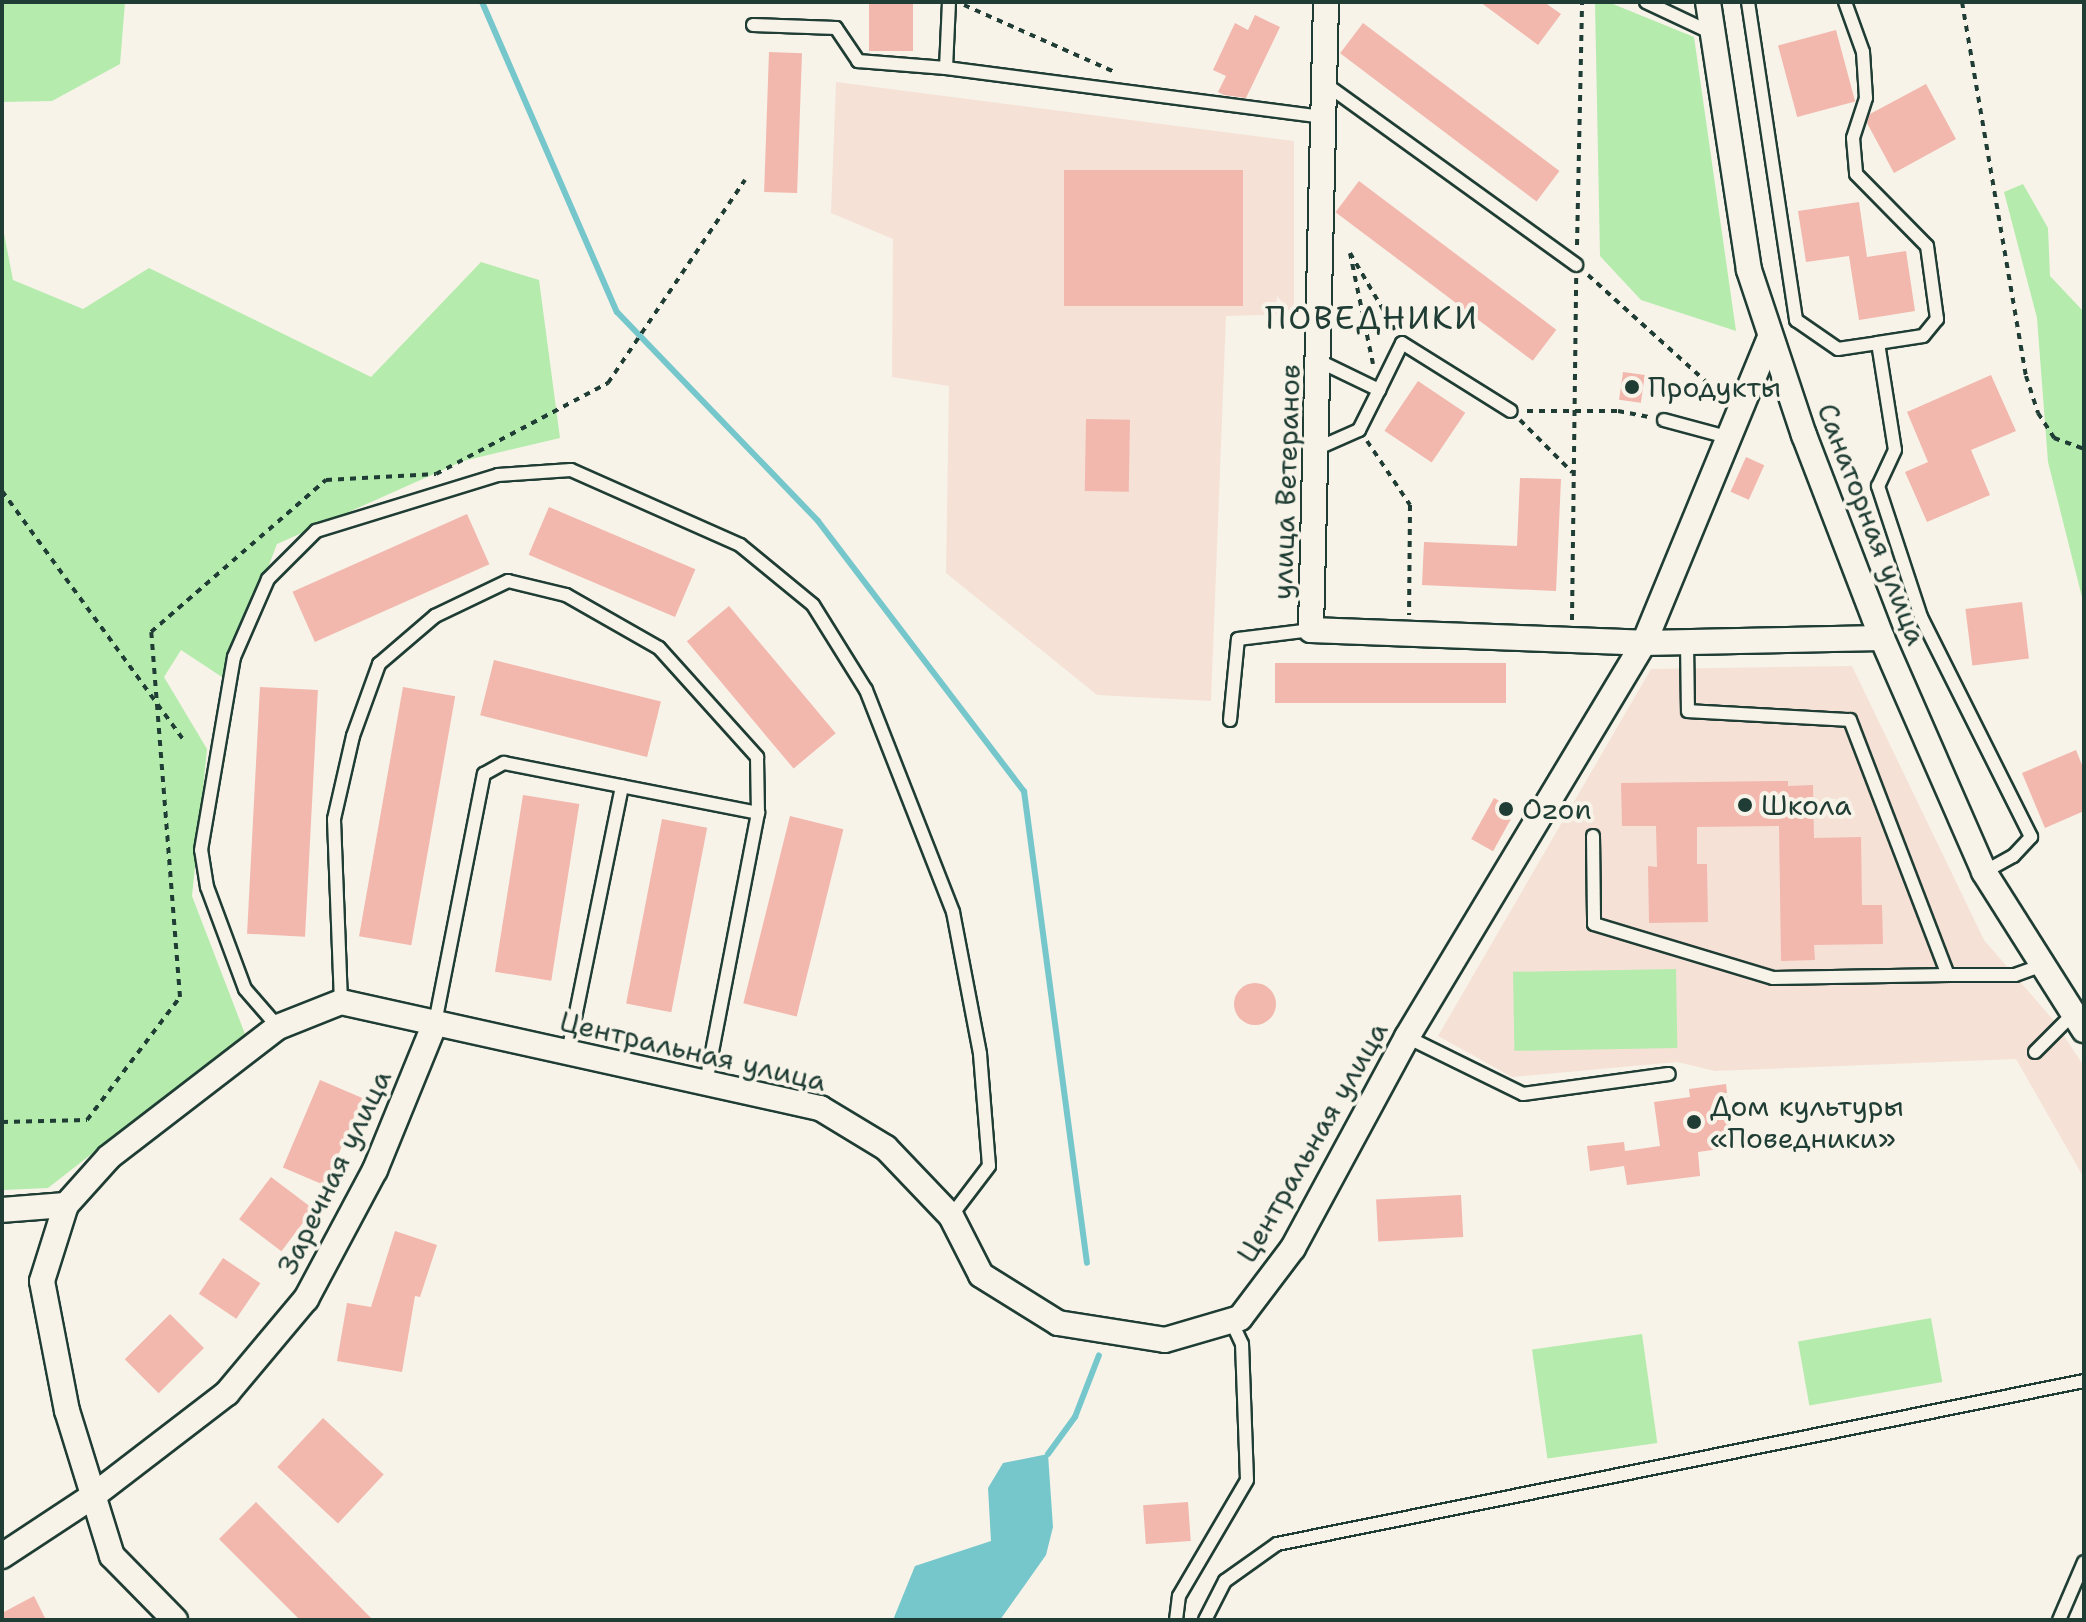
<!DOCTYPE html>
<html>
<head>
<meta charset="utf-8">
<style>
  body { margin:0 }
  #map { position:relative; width:2086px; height:1622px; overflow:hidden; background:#f7f3e8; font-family:"Shantell Sans",sans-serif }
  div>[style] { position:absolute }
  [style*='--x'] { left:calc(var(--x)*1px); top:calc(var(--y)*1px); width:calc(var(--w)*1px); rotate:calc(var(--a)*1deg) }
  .built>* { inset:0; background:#f6e1d6 }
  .green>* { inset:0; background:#b5ebad; transform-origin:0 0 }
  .water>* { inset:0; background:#76c7cc }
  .stream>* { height:6px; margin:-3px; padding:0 3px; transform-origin:3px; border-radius:3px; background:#76c7cc }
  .building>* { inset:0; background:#f2b7ad; transform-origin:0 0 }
  .round { border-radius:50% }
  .path>* { height:4px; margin-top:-2px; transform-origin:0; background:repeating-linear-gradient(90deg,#1f3d34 0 6px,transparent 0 12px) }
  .roads { filter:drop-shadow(2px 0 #1f3d34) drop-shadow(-2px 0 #1f3d34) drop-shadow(0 2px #1f3d34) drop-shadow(0 -2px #1f3d34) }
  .lane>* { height:12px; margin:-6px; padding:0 6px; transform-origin:6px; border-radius:6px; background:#f7f3e8 }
  .street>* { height:24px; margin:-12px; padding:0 12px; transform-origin:12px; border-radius:12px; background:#f7f3e8 }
  .dots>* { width:22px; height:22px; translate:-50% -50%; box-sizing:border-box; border:4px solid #f7f3e8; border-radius:50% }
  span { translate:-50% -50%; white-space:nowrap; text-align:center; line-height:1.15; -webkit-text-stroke:8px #f7f3e8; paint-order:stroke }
  .poi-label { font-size:28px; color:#1f3d34 }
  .left { translate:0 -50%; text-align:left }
  .street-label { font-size:28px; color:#1f3d34 }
  .quarter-label { font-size:32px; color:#1f3d34; letter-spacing:2px }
  .frame { position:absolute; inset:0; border:4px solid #1f3d34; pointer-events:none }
</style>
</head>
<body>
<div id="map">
  <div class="built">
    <i style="clip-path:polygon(836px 82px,1294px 141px,1294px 314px,1226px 316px,1211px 701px,1097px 695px,946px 573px,949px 386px,892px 377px,893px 239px,831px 213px)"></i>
    <i style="clip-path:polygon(1852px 666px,1984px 940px,2054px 1021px,2084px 1066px,2084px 1178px,2016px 1059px,1715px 1071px,1677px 1062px,1512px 1077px,1438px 1036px,1651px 669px)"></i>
  </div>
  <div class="green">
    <i style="clip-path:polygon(2px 2px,125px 2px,120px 64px,52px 101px,2px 102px)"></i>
    <i style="clip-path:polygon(1595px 2px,1608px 2px,1694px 37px,1736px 331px,1641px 300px,1600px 256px)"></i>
    <i style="clip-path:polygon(2023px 184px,2048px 228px,2050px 276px,2084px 312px,2084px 605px,2048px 462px,2037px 318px,2004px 192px)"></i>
    <i style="clip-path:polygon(2px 223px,13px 280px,83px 309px,149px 268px,371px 377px,481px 262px,539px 280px,560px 438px,463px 461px,277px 544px,225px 679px,181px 650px,164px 677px,207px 749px,192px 896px,245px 1034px,48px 1188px,2px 1190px)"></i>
    <i style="left:1676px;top:969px;width:79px;height:163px;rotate:89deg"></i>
    <i style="left:1931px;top:1318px;width:65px;height:135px;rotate:80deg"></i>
    <i style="left:1642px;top:1334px;width:110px;height:111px;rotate:82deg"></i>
  </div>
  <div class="water">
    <i style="clip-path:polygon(1048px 1454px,1053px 1527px,1046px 1555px,1000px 1620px,893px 1620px,915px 1566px,991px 1541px,988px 1488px,1003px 1463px)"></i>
  </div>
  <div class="stream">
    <i style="--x:482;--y:2;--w:338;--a:66.5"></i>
    <i style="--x:617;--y:312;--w:290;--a:46.1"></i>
    <i style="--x:818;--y:521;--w:340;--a:52.7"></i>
    <i style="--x:1024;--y:791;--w:476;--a:82.4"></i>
    <i style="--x:1048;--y:1454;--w:46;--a:-53.9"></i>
    <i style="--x:1075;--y:1417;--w:66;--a:-68.8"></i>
  </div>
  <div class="building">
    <i style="left:869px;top:2px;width:44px;height:49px"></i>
    <i style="clip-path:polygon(1480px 2px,1544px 2px,1561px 14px,1538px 45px)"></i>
    <i style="clip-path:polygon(1255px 15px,1280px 27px,1246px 98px,1224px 95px,1218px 92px,1226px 76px,1213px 70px,1235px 23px,1248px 30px)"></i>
    <i style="left:1363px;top:23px;width:246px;height:38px;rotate:37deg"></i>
    <i style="left:1836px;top:30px;width:74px;height:60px;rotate:75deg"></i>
    <i style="left:769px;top:52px;width:33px;height:140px;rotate:2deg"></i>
    <i style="clip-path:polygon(1926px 84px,1956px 139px,1894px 173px,1867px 123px,1870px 114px)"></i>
    <i style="left:1064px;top:170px;width:179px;height:136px"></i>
    <i style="left:1359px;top:181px;width:247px;height:39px;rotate:37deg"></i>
    <i style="clip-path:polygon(1859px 202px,1867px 257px,1906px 251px,1915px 311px,1859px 320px,1849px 256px,1806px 262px,1798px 211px)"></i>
    <i style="left:1623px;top:372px;width:22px;height:28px;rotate:8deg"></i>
    <i style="clip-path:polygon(1991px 375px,2016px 431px,1971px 450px,1990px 495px,1927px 522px,1905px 472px,1928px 462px,1907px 412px)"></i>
    <i style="left:1418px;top:381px;width:57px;height:60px;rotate:34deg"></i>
    <i style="left:1086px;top:419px;width:44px;height:72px;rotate:1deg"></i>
    <i style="left:1746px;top:457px;width:20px;height:38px;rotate:24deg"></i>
    <i style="clip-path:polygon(1520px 478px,1561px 479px,1556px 591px,1422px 585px,1424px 542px,1517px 546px)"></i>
    <i style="left:549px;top:507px;width:159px;height:52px;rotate:23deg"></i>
    <i style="left:467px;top:514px;width:55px;height:191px;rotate:66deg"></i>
    <i style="left:2022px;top:602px;width:57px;height:57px;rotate:83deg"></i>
    <i style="left:729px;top:606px;width:166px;height:55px;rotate:50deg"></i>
    <i style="left:494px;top:660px;width:172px;height:57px;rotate:14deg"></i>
    <i style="left:1506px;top:663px;width:40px;height:231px;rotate:90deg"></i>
    <i style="left:260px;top:687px;width:58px;height:247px;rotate:3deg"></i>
    <i style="left:403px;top:687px;width:53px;height:253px;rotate:10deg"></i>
    <i style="clip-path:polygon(2076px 750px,2084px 770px,2084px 811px,2045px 828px,2022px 773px)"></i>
    <i style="clip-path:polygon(1788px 781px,1788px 786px,1813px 785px,1814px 838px,1861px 837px,1862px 905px,1882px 905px,1883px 944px,1814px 945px,1815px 960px,1781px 961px,1779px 826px,1697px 827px,1697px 864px,1707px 864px,1708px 922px,1649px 923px,1648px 866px,1657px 867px,1656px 826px,1622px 826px,1621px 783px)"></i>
    <i style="left:523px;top:795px;width:57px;height:179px;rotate:9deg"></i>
    <i style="left:1494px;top:798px;width:25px;height:47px;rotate:29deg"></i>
    <i style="left:790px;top:816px;width:55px;height:193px;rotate:14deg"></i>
    <i style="left:662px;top:819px;width:46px;height:188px;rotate:11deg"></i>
    <i class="round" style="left:1234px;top:983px;width:42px;height:42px"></i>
    <i style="left:320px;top:1080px;width:46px;height:95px;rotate:23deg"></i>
    <i style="clip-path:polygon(1726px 1084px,1734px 1147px,1698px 1152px,1700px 1176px,1627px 1185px,1624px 1166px,1590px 1171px,1587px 1146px,1624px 1142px,1625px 1151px,1660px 1146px,1654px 1102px,1690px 1097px,1689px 1089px)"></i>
    <i style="left:271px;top:1177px;width:53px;height:53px;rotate:37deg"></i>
    <i style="left:1461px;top:1195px;width:42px;height:85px;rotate:87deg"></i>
    <i style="clip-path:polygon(395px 1231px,437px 1245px,420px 1297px,415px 1296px,402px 1372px,337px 1361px,347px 1303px,371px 1307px)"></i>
    <i style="left:223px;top:1258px;width:45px;height:43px;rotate:34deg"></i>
    <i style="left:170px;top:1314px;width:48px;height:64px;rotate:45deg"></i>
    <i style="left:323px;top:1418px;width:83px;height:67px;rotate:43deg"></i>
    <i style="clip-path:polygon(256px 1502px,373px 1620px,300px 1620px,219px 1539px)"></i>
    <i style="left:1188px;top:1502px;width:39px;height:45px;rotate:86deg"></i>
    <i style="clip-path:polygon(34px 1596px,46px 1620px,2px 1620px,2px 1613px)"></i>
  </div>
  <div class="path">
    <i style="--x:1962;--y:2;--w:379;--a:80.3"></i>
    <i style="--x:2026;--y:376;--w:39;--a:72"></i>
    <i style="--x:2038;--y:413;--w:30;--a:57"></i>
    <i style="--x:2054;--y:438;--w:32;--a:20"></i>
    <i style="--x:964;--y:5;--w:167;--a:24"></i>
    <i style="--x:1577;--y:245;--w:243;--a:-88.8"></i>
    <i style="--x:1588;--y:275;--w:183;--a:42.1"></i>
    <i style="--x:1373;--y:364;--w:113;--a:-101.7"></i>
    <i style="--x:1350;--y:253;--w:89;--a:59.7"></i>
    <i style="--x:1527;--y:411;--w:91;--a:0"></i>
    <i style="--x:1618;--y:411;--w:33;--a:11"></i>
    <i style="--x:1520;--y:420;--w:74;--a:45"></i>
    <i style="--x:1367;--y:441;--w:77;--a:56.1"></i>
    <i style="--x:1410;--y:505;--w:110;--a:90.5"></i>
    <i style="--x:2;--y:491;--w:309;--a:53.9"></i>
    <i style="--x:1572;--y:620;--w:342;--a:-89.3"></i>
    <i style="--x:2;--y:1122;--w:85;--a:-1.3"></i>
    <i style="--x:87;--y:1120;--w:154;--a:-52.9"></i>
    <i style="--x:180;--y:997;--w:366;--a:-94.5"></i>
    <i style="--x:151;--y:632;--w:232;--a:-41"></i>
    <i style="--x:326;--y:480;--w:110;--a:-3.1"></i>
    <i style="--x:436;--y:474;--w:195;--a:-27.9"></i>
    <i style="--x:608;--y:383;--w:245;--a:-56"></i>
  </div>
  <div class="roads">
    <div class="lane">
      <i style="--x:949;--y:2;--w:66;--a:92.6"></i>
      <i style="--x:946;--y:68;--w:381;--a:7.4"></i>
      <i style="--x:1646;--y:2;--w:73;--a:25.2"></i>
      <i style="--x:1748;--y:2;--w:322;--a:81.4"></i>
      <i style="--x:1796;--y:320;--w:51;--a:34.6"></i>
      <i style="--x:1838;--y:349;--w:40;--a:-8.5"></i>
      <i style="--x:1878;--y:343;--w:108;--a:81"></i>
      <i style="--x:1895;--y:450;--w:40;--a:115"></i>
      <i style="--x:1878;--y:486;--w:138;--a:71.8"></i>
      <i style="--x:1921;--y:617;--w:246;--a:63.4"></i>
      <i style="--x:2031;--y:837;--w:26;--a:133"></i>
      <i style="--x:2013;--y:856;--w:33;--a:151"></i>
      <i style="--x:1845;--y:2;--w:53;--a:70.2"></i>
      <i style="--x:1863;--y:52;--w:46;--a:86.3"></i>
      <i style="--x:1866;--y:98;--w:42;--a:108"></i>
      <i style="--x:1853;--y:138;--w:36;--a:85"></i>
      <i style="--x:1856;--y:174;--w:101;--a:45.4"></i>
      <i style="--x:1927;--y:246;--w:74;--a:82.2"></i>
      <i style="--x:1937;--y:319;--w:22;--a:129"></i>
      <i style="--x:1923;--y:336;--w:46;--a:171.2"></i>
      <i style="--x:753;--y:25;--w:83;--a:2.1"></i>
      <i style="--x:836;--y:28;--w:40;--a:56"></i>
      <i style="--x:858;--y:61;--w:88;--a:4.5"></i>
      <i style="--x:1324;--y:83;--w:311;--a:35.8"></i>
      <i style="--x:1319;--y:361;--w:67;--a:25.8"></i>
      <i style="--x:1379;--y:390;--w:52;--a:-63.9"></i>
      <i style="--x:1402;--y:343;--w:128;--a:32"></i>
      <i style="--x:1664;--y:420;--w:65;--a:15.1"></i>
      <i style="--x:1316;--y:449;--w:47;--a:-23.8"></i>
      <i style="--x:1359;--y:430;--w:45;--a:-63.4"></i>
      <i style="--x:1687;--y:642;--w:69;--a:89.2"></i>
      <i style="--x:1688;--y:711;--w:162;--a:3.2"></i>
      <i style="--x:1850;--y:720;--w:273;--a:69"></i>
      <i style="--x:1948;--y:975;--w:67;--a:0"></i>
      <i style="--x:2015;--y:975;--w:27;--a:-20"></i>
      <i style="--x:1230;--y:720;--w:81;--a:-84.4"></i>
      <i style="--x:1238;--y:639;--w:74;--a:-7"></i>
      <i style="--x:1593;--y:836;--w:88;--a:89.3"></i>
      <i style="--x:1594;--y:924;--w:187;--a:16.8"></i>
      <i style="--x:1773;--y:978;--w:175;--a:-1"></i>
      <i style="--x:341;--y:1002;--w:183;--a:-92.2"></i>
      <i style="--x:334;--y:819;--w:85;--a:-77.1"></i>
      <i style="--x:353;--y:736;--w:77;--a:-70.1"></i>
      <i style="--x:379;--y:664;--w:74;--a:-40.6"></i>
      <i style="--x:435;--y:616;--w:81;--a:-25.6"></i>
      <i style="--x:508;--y:581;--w:60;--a:13.6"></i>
      <i style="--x:566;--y:595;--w:107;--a:29.7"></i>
      <i style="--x:659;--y:648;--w:147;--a:48"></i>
      <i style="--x:757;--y:757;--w:56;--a:89"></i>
      <i style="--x:758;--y:813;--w:275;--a:100.9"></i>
      <i style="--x:435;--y:1023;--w:254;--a:-78.9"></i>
      <i style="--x:484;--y:774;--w:23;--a:-29"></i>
      <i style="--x:504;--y:763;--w:259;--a:11.1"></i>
      <i style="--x:278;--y:1027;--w:50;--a:-131"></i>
      <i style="--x:245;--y:989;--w:109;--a:-110.4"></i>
      <i style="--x:207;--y:887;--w:37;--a:-99"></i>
      <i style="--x:201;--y:850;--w:196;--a:-80.3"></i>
      <i style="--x:234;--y:657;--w:85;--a:-66.4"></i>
      <i style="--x:268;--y:579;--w:68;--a:-45"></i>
      <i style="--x:316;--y:531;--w:190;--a:-17.1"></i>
      <i style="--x:498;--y:475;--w:73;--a:-3.9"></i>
      <i style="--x:571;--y:470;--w:185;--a:23.9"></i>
      <i style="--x:740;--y:545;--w:94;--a:39.4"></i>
      <i style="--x:813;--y:605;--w:100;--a:58.1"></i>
      <i style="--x:866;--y:690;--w:238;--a:68.6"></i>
      <i style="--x:953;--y:912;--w:145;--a:79.2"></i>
      <i style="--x:980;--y:1054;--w:112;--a:85.4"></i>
      <i style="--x:989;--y:1166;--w:63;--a:127.2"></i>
      <i style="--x:1407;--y:1037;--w:129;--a:26.2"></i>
      <i style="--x:1523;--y:1094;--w:147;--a:-7.8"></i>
      <i style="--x:568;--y:1052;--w:271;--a:-78.5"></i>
      <i style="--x:2035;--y:1052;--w:54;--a:-45"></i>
      <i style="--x:1176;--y:1620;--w:24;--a:-83"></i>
      <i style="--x:1179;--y:1596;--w:134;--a:-59.6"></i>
      <i style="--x:1247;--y:1480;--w:136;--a:-92.1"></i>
      <i style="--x:1242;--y:1344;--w:26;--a:-115"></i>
      <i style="--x:1205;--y:1620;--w:44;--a:-62.9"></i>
      <i style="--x:1225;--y:1581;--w:64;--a:-35.4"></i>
      <i style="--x:1277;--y:1544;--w:823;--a:-11.42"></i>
      <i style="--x:2059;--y:1620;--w:63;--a:-66.7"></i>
    </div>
    <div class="street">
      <i style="--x:1326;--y:2;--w:628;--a:91.37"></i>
      <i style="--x:1311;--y:630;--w:333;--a:2.2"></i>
      <i style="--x:1644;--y:643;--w:238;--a:-1.2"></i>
      <i style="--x:1708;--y:2;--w:271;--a:81.3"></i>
      <i style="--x:1749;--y:270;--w:174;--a:71.6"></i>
      <i style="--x:1804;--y:435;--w:217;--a:69"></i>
      <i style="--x:1882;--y:638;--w:255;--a:66.4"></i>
      <i style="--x:1984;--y:872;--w:187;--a:57.7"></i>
      <i style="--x:2;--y:1210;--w:64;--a:-4.5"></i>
      <i style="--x:2;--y:1556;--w:109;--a:-33.4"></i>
      <i style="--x:93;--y:1496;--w:169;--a:-37.5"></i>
      <i style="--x:227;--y:1393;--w:123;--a:-50"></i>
      <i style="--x:306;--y:1299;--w:146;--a:-61.9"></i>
      <i style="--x:375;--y:1170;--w:159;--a:-67.8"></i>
      <i style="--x:175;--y:1620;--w:90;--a:-134.5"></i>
      <i style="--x:112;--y:1556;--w:152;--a:-107.2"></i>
      <i style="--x:67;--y:1411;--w:132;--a:-100.9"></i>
      <i style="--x:42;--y:1281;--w:80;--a:-72.5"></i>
      <i style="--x:66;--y:1205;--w:64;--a:-48.1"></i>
      <i style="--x:109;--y:1157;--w:213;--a:-37.6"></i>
      <i style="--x:278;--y:1027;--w:68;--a:-21.6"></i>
      <i style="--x:341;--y:1002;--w:491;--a:12.5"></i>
      <i style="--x:820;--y:1108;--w:77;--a:31.2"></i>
      <i style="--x:886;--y:1148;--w:94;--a:46.3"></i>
      <i style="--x:951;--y:1216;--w:66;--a:63"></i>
      <i style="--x:981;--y:1275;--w:91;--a:31.9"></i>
      <i style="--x:1058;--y:1323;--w:108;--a:9"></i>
      <i style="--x:1165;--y:1340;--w:78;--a:-16.3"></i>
      <i style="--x:1240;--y:1318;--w:88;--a:-52.9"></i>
      <i style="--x:1293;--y:1248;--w:240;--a:-61.6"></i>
      <i style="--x:1407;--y:1037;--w:460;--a:-59"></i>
      <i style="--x:1644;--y:643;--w:330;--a:-67.6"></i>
    </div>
  </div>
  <div class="dots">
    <i style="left:1632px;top:387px;background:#1f3d34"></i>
    <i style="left:1745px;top:805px;background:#1f3d34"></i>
    <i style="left:1506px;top:809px;background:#1f3d34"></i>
    <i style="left:1694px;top:1122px;background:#1f3d34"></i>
  </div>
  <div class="poi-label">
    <span class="left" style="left:1648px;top:387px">Продукты</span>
    <span class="left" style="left:1761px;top:805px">Школа</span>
    <span class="left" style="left:1522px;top:809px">Ozon</span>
    <span class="left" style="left:1710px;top:1122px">Дом культуры<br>«Поведники»</span>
  </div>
  <div class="street-label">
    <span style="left:1286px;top:482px;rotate:-88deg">улица Ветеранов</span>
    <span style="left:1872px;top:524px;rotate:69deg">Санаторная улица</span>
    <span style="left:693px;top:1051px;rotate:13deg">Центральная улица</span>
    <span style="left:1312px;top:1142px;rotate:-60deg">Центральная улица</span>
    <span style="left:334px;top:1172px;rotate:-64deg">Заречная улица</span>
  </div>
  <div class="quarter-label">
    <span style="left:1372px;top:318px">ПОВЕДНИКИ</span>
  </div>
  <div class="frame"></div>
</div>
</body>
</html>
